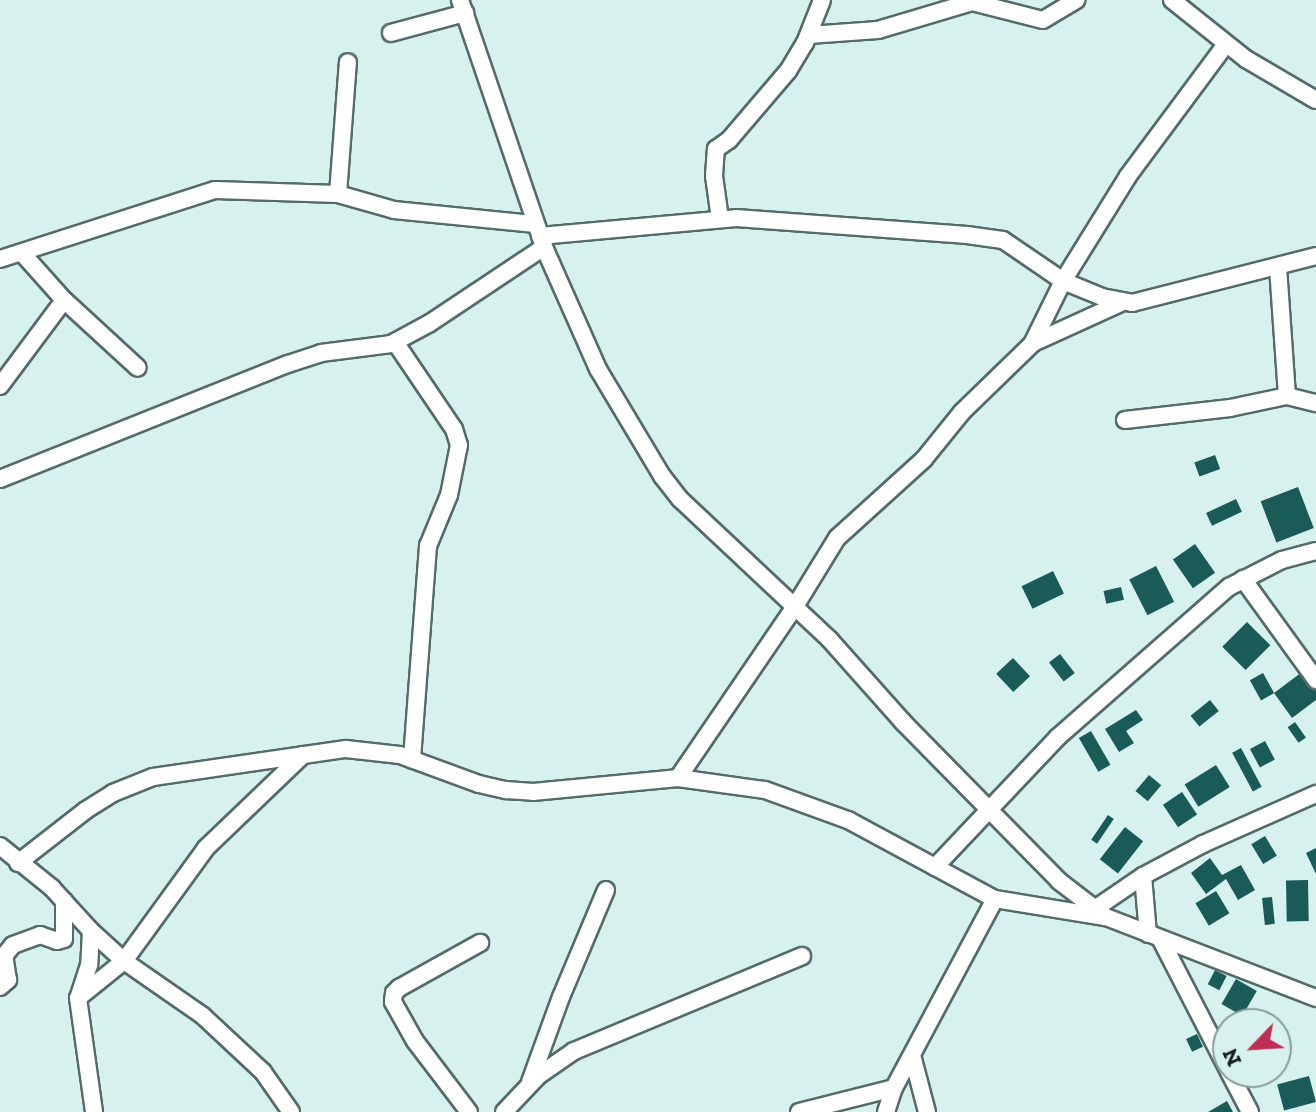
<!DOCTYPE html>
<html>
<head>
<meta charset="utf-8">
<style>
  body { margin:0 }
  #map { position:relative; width:1316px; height:1112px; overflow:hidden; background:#d7f1ef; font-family:"Zilla Slab",serif }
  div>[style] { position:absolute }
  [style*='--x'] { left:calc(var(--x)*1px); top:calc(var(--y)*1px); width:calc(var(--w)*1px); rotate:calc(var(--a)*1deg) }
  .building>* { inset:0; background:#1a5b58; transform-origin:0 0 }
  .roads { filter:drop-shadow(2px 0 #536b69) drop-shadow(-2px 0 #536b69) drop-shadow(0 2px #536b69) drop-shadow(0 -2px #536b69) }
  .minor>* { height:16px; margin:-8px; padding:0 8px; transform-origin:8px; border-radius:8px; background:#fff }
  span { translate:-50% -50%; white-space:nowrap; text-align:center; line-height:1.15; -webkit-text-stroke:8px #d7f1ef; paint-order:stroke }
  .north { position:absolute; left:1212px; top:1008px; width:80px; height:80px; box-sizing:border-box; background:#d7f1ef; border:2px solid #899d9b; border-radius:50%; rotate:245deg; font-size:22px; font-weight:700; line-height:32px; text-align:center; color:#151f1e }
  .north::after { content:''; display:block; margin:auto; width:28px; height:36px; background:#be2e54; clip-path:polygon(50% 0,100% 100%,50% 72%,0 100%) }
</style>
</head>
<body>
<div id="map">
  <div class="building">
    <i style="left:1215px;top:455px;width:15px;height:22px;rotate:70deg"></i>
    <i style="left:1298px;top:487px;width:44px;height:40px;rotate:69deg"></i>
    <i style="left:1236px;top:499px;width:14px;height:33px;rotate:65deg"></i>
    <i style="left:1195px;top:544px;width:35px;height:27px;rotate:55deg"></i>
    <i style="left:1156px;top:566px;width:40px;height:30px;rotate:63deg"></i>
    <i style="left:1053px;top:571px;width:25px;height:35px;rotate:64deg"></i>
    <i style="left:1121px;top:587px;width:13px;height:18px;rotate:77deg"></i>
    <i style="left:1247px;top:622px;width:33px;height:35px;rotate:45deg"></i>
    <i style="left:1060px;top:654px;width:24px;height:14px;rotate:52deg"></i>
    <i style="left:1013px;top:658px;width:25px;height:23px;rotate:47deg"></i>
    <i style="clip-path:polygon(1306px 669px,1316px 682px,1316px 700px,1292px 718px,1274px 693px)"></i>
    <i style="left:1263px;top:673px;width:23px;height:15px;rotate:61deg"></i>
    <i style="left:1210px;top:700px;width:14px;height:25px;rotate:51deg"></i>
    <i style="clip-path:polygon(1136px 710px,1143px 720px,1126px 731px,1134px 743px,1119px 752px,1105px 729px)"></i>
    <i style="left:1295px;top:722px;width:19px;height:9px;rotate:55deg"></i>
    <i style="left:1091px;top:731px;width:39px;height:14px;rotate:60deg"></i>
    <i style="left:1265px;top:741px;width:21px;height:17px;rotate:62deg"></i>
    <i style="left:1241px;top:748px;width:44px;height:10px;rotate:62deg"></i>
    <i style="left:1216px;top:765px;width:26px;height:37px;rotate:58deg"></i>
    <i style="left:1149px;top:775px;width:16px;height:21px;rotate:40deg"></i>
    <i style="left:1182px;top:792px;width:27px;height:23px;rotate:56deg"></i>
    <i style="left:1108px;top:815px;width:7px;height:30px;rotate:34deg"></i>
    <i style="left:1125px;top:827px;width:23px;height:41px;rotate:38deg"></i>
    <i style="left:1265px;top:836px;width:23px;height:16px;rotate:59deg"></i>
    <i style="clip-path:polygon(1316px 848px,1316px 874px,1306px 853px)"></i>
    <i style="clip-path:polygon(1210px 858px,1222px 875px,1241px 865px,1255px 890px,1238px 900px,1226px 879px,1206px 894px,1191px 873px)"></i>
    <i style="left:1308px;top:880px;width:41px;height:22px;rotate:89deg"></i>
    <i style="left:1216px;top:891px;width:26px;height:24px;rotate:59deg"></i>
    <i style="left:1272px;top:897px;width:27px;height:10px;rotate:84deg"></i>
    <i style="left:1215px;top:970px;width:13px;height:16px;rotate:27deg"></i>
    <i style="left:1236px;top:979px;width:24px;height:29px;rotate:30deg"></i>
    <i style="left:1197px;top:1034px;width:14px;height:12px;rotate:65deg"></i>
    <i style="left:1309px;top:1076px;width:27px;height:33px;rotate:75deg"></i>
    <i style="clip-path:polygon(1227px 1101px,1233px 1112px,1208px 1112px)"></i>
  </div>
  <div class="roads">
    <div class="minor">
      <i style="--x:460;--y:0;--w:261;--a:71.2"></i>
      <i style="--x:544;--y:247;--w:133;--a:66.1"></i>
      <i style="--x:598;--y:369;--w:125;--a:59.1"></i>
      <i style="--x:662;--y:476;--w:29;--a:52"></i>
      <i style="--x:680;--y:499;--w:206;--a:43.2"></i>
      <i style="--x:830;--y:640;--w:110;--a:48.3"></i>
      <i style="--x:903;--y:722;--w:223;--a:45.5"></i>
      <i style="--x:1059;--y:881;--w:59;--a:37.5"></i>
      <i style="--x:1106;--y:917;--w:225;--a:21.1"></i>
      <i style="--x:1172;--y:0;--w:95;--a:38.6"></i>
      <i style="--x:1246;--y:59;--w:81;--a:30.4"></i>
      <i style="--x:391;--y:33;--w:77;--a:-15.1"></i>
      <i style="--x:809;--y:35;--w:69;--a:-4.1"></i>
      <i style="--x:878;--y:30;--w:98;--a:-16.6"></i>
      <i style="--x:972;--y:2;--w:73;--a:14.2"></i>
      <i style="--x:1043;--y:20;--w:39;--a:-31"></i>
      <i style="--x:338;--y:194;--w:132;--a:-85.7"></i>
      <i style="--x:720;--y:219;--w:43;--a:-97.9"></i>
      <i style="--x:714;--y:176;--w:27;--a:-86"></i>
      <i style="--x:716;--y:149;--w:16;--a:-35"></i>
      <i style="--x:729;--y:140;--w:91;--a:-49.5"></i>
      <i style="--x:788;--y:71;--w:33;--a:-59"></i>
      <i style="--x:805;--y:43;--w:46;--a:-68.4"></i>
      <i style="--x:540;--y:236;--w:197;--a:-5.2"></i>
      <i style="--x:736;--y:218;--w:232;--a:4.2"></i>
      <i style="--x:967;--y:235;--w:36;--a:8"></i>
      <i style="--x:1003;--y:240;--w:73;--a:34.3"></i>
      <i style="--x:1063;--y:281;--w:42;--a:22.3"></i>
      <i style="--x:1102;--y:297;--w:31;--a:11"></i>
      <i style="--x:1132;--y:303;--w:190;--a:-14.3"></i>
      <i style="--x:22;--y:253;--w:63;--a:48.2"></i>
      <i style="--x:64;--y:300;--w:100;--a:42.6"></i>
      <i style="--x:0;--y:259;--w:226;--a:-17.8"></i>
      <i style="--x:215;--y:190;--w:123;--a:1.9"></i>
      <i style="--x:338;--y:194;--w:58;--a:15.9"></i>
      <i style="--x:394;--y:210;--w:142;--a:5.7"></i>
      <i style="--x:1278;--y:267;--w:129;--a:86"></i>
      <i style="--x:395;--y:342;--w:105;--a:55.9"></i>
      <i style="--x:454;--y:429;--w:17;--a:73"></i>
      <i style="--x:459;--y:445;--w:51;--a:101.3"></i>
      <i style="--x:449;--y:495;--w:55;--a:112.4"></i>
      <i style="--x:428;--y:546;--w:214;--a:94.3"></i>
      <i style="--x:1033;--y:343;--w:99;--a:-24.5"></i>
      <i style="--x:0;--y:386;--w:107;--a:-53.3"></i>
      <i style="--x:1125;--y:420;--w:106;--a:-6.5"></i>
      <i style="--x:1230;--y:408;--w:58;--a:-11.9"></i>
      <i style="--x:1287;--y:396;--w:30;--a:14"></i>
      <i style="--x:0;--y:479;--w:310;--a:-21.8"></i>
      <i style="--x:288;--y:364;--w:35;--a:-18"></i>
      <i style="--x:321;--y:353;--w:71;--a:-7.3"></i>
      <i style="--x:391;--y:344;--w:44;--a:-28.3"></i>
      <i style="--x:430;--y:323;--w:137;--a:-33.7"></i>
      <i style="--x:1243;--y:579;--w:125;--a:54.1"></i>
      <i style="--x:678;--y:778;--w:206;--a:-55.7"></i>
      <i style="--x:794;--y:608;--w:82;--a:-58.4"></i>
      <i style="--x:837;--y:538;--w:118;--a:-42.2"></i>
      <i style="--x:924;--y:459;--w:60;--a:-51"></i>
      <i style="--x:962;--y:412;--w:98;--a:-44.2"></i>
      <i style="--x:1032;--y:344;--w:70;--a:-63.8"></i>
      <i style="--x:1063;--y:281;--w:123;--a:-58.2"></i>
      <i style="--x:1128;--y:176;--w:164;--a:-53.4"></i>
      <i style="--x:0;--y:846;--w:67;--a:38.9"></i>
      <i style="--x:52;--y:888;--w:58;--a:47.8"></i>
      <i style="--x:91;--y:931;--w:45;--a:42.3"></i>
      <i style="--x:124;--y:961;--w:96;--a:34.8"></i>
      <i style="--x:203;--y:1016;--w:82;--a:43"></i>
      <i style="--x:263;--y:1072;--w:49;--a:55"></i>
      <i style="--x:18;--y:863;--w:86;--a:-37.9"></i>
      <i style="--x:86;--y:810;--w:32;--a:-32"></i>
      <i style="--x:113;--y:793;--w:43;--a:-21.8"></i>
      <i style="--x:153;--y:777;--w:195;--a:-8.3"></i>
      <i style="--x:346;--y:749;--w:54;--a:6.3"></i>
      <i style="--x:400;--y:755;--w:84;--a:20.2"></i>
      <i style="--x:479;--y:784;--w:28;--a:13"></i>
      <i style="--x:506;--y:790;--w:27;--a:4"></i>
      <i style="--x:533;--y:792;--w:146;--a:-5.5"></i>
      <i style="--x:678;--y:778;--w:88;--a:7.9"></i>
      <i style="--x:765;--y:790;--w:88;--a:19.9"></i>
      <i style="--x:848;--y:820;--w:167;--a:28.3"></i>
      <i style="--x:995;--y:899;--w:110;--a:9.4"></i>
      <i style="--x:935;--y:867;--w:179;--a:-46.6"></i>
      <i style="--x:1058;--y:737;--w:227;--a:-41.3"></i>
      <i style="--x:1229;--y:587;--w:59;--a:-27"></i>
      <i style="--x:1282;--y:560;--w:35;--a:-15"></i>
      <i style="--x:1143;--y:876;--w:58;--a:85.1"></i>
      <i style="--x:1096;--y:908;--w:57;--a:-34.2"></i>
      <i style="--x:1143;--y:876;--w:68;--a:-28.1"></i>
      <i style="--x:1203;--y:844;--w:124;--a:-23.9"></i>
      <i style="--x:91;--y:931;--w:34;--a:93"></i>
      <i style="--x:89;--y:965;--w:35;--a:108"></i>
      <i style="--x:78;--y:998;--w:115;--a:82"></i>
      <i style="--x:1160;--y:938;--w:148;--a:62.7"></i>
      <i style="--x:0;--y:987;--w:11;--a:-41"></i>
      <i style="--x:8;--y:980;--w:24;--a:-99"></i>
      <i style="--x:4;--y:956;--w:14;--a:-51"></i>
      <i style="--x:13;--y:945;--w:29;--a:-20"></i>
      <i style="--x:40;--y:935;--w:18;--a:19"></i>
      <i style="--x:57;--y:941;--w:7;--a:-16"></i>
      <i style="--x:64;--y:939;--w:38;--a:-90"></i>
      <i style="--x:78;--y:998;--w:59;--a:-38.8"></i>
      <i style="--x:124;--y:961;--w:140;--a:-54"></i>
      <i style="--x:206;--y:848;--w:134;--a:-43.8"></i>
      <i style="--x:912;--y:1055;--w:59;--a:75.3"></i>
      <i style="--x:1229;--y:1072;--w:45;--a:62.3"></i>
      <i style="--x:530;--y:1082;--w:90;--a:-70"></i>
      <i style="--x:561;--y:997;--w:116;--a:-67.2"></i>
      <i style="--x:469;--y:1112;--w:89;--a:-127.3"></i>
      <i style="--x:415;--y:1041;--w:45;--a:-119.4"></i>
      <i style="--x:393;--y:1002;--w:9;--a:-84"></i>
      <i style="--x:394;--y:993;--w:7;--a:-45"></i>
      <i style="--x:399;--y:988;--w:93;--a:-29.1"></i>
      <i style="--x:504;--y:1112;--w:50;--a:-46.6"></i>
      <i style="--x:538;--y:1076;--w:44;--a:-34.8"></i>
      <i style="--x:574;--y:1051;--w:247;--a:-22.6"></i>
      <i style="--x:799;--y:1112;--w:98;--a:-14.2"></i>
      <i style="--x:886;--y:1112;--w:25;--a:-72"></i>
      <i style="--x:894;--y:1088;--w:214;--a:-61.9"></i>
    </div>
  </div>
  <div class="north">N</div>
</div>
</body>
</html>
